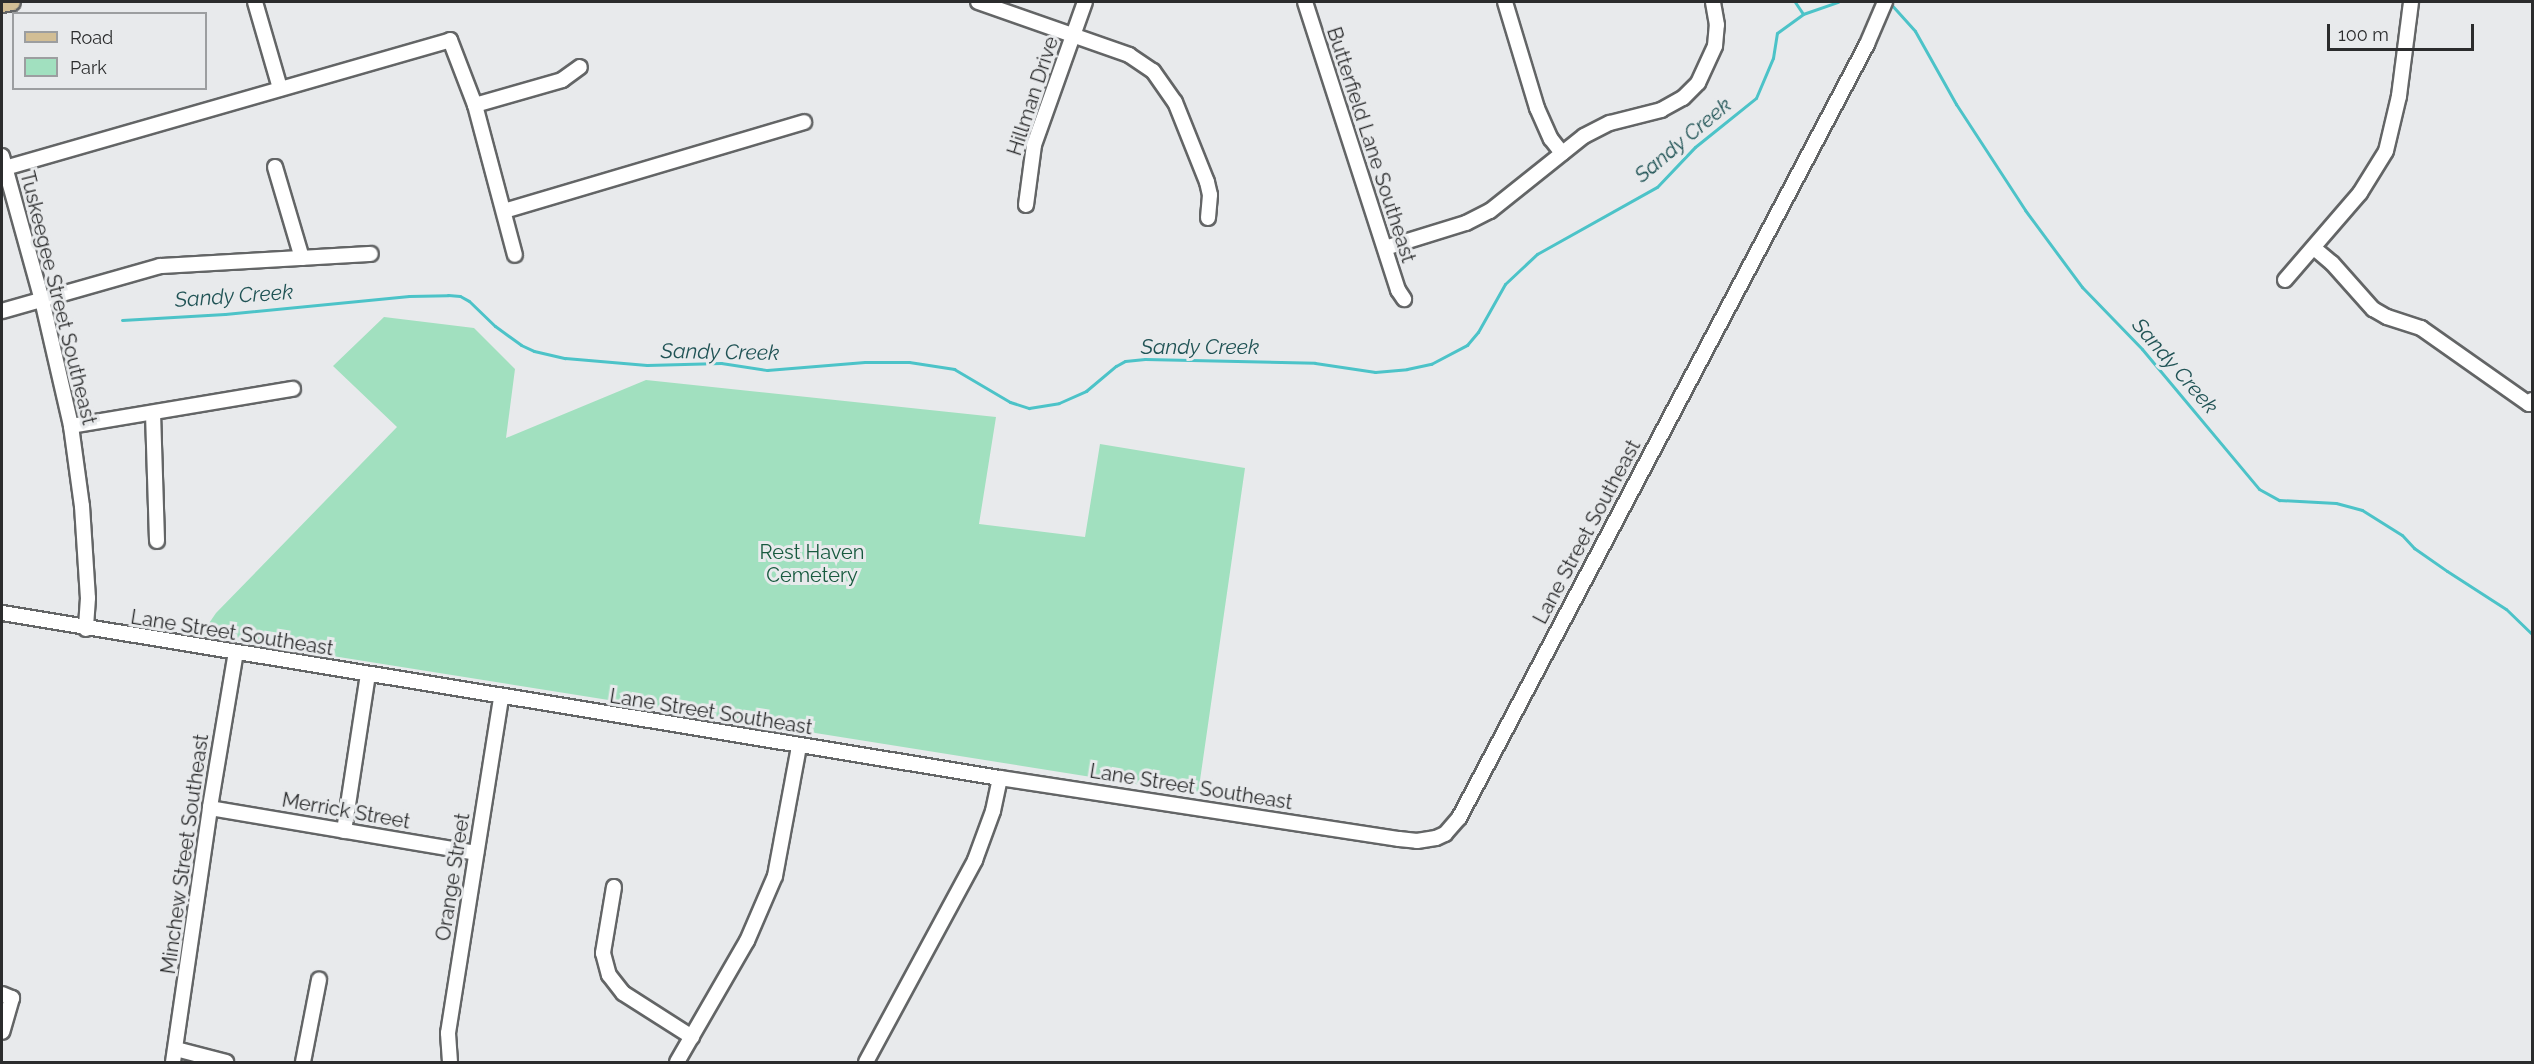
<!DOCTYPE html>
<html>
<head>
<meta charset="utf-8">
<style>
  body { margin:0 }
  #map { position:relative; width:2534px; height:1064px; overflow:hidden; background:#e8eaec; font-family:Raleway,sans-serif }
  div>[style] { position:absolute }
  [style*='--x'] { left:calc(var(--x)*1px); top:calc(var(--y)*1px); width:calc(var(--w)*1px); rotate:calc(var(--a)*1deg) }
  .green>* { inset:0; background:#a1e0bf }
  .stream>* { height:3px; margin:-1.5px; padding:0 1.5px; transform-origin:1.5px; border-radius:1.5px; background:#4cc3c8 }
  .roads { filter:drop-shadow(2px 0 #636566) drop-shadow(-2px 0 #636566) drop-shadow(0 2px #636566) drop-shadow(0 -2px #636566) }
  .minor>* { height:14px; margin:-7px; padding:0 7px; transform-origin:7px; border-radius:7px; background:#fff }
  .major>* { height:16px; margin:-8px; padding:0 8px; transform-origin:8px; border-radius:8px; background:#d2be95 }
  span { translate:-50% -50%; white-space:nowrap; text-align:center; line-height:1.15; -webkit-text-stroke:6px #e8eaec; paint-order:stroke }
  .street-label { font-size:20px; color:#2b2c2d }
  .park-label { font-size:20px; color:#185a3f }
  .water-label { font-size:21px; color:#205355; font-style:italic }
  .frame { position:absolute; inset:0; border:3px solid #2b2c2d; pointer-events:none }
  .legend { position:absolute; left:12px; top:12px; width:195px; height:78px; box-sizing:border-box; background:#e8eaec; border:2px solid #9c9ea0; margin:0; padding:8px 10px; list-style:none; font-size:18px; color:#2b2c2d }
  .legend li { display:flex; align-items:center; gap:12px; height:30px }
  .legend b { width:30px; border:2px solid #9c9ea0 }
  .scale { position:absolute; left:2327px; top:24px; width:147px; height:27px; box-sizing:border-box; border:3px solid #2b2c2d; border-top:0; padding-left:8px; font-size:18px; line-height:21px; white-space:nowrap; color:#2b2c2d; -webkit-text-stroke:4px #e8eaec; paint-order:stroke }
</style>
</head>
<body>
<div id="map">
  <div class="green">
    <i style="clip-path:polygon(384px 317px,474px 328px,515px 369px,506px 438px,646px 380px,996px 417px,979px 524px,1085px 537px,1100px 444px,1245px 468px,1198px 794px,201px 635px,216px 613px,397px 427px,333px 366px)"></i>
  </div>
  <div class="stream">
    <i style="--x:1795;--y:2;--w:14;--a:56"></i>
    <i style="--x:1889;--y:2;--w:39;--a:48"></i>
    <i style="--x:1915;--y:31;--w:84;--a:60.7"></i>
    <i style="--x:1956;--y:104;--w:126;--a:56.9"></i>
    <i style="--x:2025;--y:210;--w:96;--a:53.5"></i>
    <i style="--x:2082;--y:287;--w:86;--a:45.9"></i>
    <i style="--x:2142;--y:349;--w:182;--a:50.1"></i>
    <i style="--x:2259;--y:489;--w:23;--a:29"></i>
    <i style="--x:2279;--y:500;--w:57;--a:3"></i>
    <i style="--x:2336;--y:503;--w:27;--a:15"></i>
    <i style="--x:2362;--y:510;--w:47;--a:32"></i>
    <i style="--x:2402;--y:535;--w:18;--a:47"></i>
    <i style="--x:2414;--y:548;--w:40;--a:34.9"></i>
    <i style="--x:2447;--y:571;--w:70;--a:32.8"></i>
    <i style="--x:2506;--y:609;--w:36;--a:44"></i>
    <i style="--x:122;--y:320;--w:103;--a:-3.3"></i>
    <i style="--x:225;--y:314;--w:185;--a:-5.6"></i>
    <i style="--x:409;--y:296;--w:39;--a:-1"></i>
    <i style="--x:448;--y:295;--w:12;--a:5"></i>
    <i style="--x:460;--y:296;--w:10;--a:29"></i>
    <i style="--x:469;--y:301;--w:36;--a:44"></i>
    <i style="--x:495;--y:326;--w:32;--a:36"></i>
    <i style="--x:521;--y:345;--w:14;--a:25"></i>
    <i style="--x:534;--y:351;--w:32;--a:13"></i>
    <i style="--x:565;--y:358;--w:82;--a:4.9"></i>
    <i style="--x:647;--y:365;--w:74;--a:-1.5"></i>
    <i style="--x:721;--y:363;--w:47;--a:8.7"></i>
    <i style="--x:767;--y:370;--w:98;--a:-4.7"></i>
    <i style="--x:865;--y:362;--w:44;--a:0"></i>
    <i style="--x:909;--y:362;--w:46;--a:8.8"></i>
    <i style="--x:954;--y:369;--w:65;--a:30.5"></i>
    <i style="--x:1010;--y:402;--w:20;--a:18"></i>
    <i style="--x:1029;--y:408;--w:30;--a:-9"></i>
    <i style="--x:1059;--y:403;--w:30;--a:-24"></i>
    <i style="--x:1086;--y:391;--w:39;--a:-40"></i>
    <i style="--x:1116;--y:366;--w:10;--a:-29"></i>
    <i style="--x:1125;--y:361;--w:20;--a:-6"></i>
    <i style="--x:1145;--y:359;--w:170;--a:1.3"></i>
    <i style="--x:1315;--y:363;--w:61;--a:8.5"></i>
    <i style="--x:1375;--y:372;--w:32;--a:-5"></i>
    <i style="--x:1407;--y:369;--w:25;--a:-12"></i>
    <i style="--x:1431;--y:364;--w:41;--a:-27.8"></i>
    <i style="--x:1467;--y:345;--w:17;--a:-50"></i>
    <i style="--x:1478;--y:332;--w:55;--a:-60.6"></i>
    <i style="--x:1505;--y:284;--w:44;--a:-43.2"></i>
    <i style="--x:1537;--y:254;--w:137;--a:-29.2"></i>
    <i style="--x:1657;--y:187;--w:55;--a:-46.5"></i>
    <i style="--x:1695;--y:147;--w:78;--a:-38.8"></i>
    <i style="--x:1756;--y:98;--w:43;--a:-67"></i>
    <i style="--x:1773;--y:58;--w:25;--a:-81"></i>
    <i style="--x:1777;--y:33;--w:32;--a:-36"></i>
    <i style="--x:1803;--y:14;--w:37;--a:-19"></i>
  </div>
  <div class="roads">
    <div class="minor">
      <i style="--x:255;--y:2;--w:90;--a:73.8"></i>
      <i style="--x:978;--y:2;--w:160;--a:19.3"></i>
      <i style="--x:1129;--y:55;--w:29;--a:34"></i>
      <i style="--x:1153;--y:71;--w:38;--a:55"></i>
      <i style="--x:1175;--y:102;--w:86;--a:68.2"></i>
      <i style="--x:1207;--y:182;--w:13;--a:77"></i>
      <i style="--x:1210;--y:195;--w:23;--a:95"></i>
      <i style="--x:1305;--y:2;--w:303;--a:72.1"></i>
      <i style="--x:1398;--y:290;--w:11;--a:56"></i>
      <i style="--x:1505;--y:2;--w:111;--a:73.2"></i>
      <i style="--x:1537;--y:108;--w:34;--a:66"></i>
      <i style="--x:1551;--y:139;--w:18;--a:52"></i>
      <i style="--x:475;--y:105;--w:91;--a:-16"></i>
      <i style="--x:562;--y:80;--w:22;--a:-36"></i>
      <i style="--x:2;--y:156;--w:149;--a:74.5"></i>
      <i style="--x:42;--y:300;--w:129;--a:77"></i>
      <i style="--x:71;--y:426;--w:81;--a:82.2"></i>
      <i style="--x:82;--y:506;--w:92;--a:86.3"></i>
      <i style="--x:88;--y:598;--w:31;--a:94"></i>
      <i style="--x:275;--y:167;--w:95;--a:73.5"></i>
      <i style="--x:5;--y:168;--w:463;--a:-16"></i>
      <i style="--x:450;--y:40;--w:70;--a:69"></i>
      <i style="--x:475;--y:105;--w:155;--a:75.1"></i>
      <i style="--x:1026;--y:205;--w:61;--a:-82.4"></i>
      <i style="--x:1034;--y:145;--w:152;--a:-70.4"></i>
      <i style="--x:504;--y:211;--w:313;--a:-16.5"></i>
      <i style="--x:1385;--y:248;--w:85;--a:-17.2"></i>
      <i style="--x:1466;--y:223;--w:27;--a:-27"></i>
      <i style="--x:1490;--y:211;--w:120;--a:-38.6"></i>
      <i style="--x:1584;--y:136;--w:29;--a:-27"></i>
      <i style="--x:1610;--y:123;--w:53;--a:-14.3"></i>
      <i style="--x:1661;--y:110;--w:25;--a:-29"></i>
      <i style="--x:1683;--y:98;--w:21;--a:-45"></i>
      <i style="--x:1698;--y:83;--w:41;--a:-65.3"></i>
      <i style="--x:1715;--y:46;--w:21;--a:-85"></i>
      <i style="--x:1717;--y:25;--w:23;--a:-100"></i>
      <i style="--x:2314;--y:248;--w:23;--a:40"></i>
      <i style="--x:2332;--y:263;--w:62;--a:48.3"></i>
      <i style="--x:2373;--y:309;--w:16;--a:30"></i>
      <i style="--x:2387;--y:317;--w:36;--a:18"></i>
      <i style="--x:2421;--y:328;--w:132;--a:35.1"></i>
      <i style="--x:2529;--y:404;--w:5;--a:-53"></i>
      <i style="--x:2285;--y:280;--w:115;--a:-49.2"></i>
      <i style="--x:2360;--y:193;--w:49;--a:-58.2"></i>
      <i style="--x:2386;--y:151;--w:57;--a:-76.7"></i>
      <i style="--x:2399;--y:96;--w:95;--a:-82.7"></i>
      <i style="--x:2;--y:311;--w:164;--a:-15.9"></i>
      <i style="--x:160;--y:266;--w:211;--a:-3.3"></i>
      <i style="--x:153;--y:413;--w:128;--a:88.2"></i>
      <i style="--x:71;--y:426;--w:225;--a:-9.5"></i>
      <i style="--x:2;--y:613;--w:1012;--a:9.39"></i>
      <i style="--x:1000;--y:778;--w:404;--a:8.7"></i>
      <i style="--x:1399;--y:839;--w:18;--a:6"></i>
      <i style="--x:1417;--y:841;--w:19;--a:-9"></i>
      <i style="--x:1436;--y:838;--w:10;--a:-24"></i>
      <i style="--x:1445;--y:834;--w:21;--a:-49"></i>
      <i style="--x:1459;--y:818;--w:875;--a:-62.2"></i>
      <i style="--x:1867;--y:44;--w:46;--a:-66.8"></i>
      <i style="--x:210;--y:808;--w:270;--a:9.6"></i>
      <i style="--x:344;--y:831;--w:158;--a:-81.3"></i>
      <i style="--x:614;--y:887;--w:67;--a:99.5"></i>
      <i style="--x:603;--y:953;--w:23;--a:75"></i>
      <i style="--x:609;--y:975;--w:23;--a:52"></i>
      <i style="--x:623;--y:993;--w:82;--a:32.5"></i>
      <i style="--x:2;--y:994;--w:11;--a:22"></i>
      <i style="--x:12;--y:998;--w:35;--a:106"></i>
      <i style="--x:176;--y:1049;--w:52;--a:14.6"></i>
      <i style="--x:173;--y:1062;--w:258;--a:-81.7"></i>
      <i style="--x:210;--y:807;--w:157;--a:-80.5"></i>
      <i style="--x:303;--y:1062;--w:84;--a:-79"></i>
      <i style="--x:450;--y:1062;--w:29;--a:-94"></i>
      <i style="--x:448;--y:1033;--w:340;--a:-81"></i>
      <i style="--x:677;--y:1062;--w:140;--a:-60"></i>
      <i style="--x:747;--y:941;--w:71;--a:-66.7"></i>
      <i style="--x:775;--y:876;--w:132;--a:-79.5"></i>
      <i style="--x:866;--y:1062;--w:230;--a:-61.6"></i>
      <i style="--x:975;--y:860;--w:52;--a:-69.8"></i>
      <i style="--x:993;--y:811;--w:34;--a:-78"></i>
    </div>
    <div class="major">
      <i style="--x:2;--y:4;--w:10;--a:-11"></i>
    </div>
  </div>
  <div class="street-label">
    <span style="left:1033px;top:96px;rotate:-72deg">Hillman Drive</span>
    <span style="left:1371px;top:145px;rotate:72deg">Butterfield Lane Southeast</span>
    <span style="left:58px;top:298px;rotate:76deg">Tuskeegee Street Southeast</span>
    <span style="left:1587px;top:532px;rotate:-62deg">Lane Street Southeast</span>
    <span style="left:232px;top:633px;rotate:9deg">Lane Street Southeast</span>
    <span style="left:711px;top:712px;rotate:9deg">Lane Street Southeast</span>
    <span style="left:1191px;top:787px;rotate:9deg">Lane Street Southeast</span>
    <span style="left:346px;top:811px;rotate:10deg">Merrick Street</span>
    <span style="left:185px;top:854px;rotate:-82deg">Minchew Street Southeast</span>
    <span style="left:453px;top:877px;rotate:-81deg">Orange Street</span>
  </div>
  <div class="park-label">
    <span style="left:812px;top:564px">Rest Haven<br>Cemetery</span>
  </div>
  <div class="water-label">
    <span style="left:1683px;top:140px;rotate:-40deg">Sandy Creek</span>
    <span style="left:234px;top:296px;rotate:-4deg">Sandy Creek</span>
    <span style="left:1200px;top:347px">Sandy Creek</span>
    <span style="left:720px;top:352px;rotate:1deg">Sandy Creek</span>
    <span style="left:2175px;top:366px;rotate:49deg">Sandy Creek</span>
  </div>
  <div class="frame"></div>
  <ul class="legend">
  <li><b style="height:8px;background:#d2be95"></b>Road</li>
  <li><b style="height:16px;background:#a1e0bf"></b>Park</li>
  </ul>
  <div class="scale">100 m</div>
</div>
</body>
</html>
